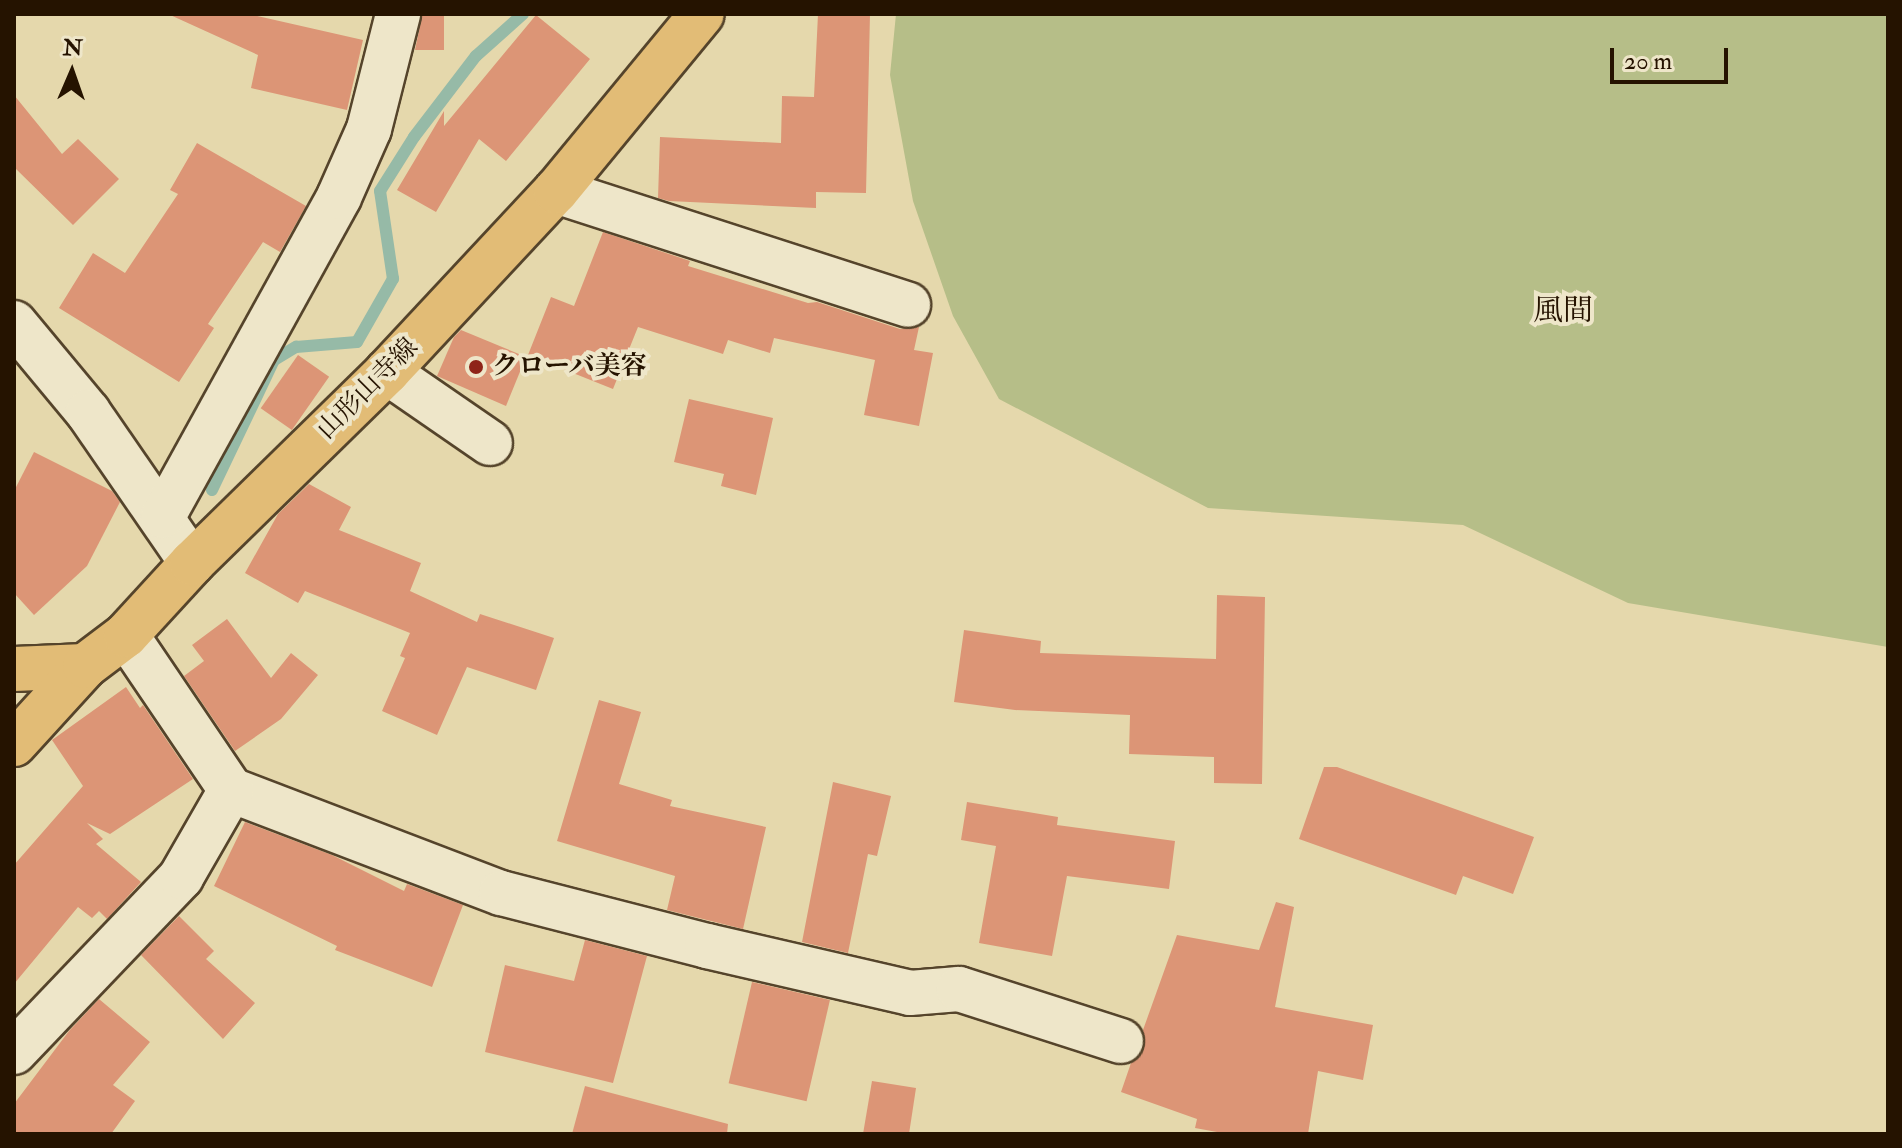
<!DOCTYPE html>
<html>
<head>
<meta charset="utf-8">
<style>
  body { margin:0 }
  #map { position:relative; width:1902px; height:1148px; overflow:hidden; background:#e5d8ac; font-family:"IM FELL Double Pica","Noto Serif JP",serif }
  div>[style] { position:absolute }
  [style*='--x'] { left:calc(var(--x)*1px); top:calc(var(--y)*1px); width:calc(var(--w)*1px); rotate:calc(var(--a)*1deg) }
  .green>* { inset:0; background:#b6be88 }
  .stream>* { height:12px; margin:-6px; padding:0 6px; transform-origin:6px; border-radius:6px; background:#96baa7 }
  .building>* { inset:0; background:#dc9576; transform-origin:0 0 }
  .roads { filter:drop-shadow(2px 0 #55442b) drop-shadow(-2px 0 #55442b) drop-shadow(0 2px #55442b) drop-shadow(0 -2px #55442b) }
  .minor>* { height:44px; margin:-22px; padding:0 22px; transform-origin:22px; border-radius:22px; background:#eee6c9 }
  .major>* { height:44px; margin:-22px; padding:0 22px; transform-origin:22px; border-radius:22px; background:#e2bc76 }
  .dots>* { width:22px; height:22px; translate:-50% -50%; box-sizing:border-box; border:4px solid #eee6c9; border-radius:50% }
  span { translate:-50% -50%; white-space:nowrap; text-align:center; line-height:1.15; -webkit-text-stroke:8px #eee6c9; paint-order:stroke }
  .poi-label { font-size:26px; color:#251300; font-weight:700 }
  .left { translate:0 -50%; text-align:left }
  .street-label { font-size:26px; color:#251300 }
  .quarter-label { font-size:30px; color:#251300 }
  .frame { position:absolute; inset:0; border:16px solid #251300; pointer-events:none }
  .north { position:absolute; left:32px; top:32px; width:80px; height:80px; -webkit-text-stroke:6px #eee6c9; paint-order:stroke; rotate:2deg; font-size:22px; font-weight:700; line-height:32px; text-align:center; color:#251300 }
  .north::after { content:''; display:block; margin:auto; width:28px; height:36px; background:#251300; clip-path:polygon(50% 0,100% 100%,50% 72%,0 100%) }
  .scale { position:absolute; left:1610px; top:48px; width:118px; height:36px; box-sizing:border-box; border:4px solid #251300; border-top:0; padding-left:10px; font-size:24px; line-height:28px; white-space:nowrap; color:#251300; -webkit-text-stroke:6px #eee6c9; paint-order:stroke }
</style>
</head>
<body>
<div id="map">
  <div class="green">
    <i style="clip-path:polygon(896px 14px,1888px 14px,1888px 647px,1628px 603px,1463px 525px,1208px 508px,999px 399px,953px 316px,913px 201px,890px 75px)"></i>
  </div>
  <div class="stream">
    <i style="--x:212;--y:490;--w:144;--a:-64.5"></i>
    <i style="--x:274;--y:360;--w:26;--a:-31"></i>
    <i style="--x:296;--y:347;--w:61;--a:-4.7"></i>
    <i style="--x:357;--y:342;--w:73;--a:-60.3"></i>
    <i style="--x:393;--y:279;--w:89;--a:-98.4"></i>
    <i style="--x:380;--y:191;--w:64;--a:-57.8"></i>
    <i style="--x:414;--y:137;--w:102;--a:-52.6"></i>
    <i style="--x:476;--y:56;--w:63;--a:-41.8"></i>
  </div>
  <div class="building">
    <i style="clip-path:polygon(168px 14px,249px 14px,363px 40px,347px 110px,251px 88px,258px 55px)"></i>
    <i style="clip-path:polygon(818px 14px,870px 14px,866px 193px,816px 192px,816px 208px,669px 201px,658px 198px,660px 137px,781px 143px,782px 96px,814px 97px)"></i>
    <i style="clip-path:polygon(536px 15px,590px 59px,506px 161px,479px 139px,436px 212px,397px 190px,444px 111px,444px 126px)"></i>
    <i style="clip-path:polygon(422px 16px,444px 16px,444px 50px,415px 50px)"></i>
    <i style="clip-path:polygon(14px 95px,62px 154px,78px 139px,119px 179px,73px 225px,14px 167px)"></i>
    <i style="clip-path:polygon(197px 143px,306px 206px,280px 252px,263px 242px,208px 324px,214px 328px,179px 382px,59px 308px,93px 253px,125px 273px,178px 194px,170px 190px)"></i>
    <i style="clip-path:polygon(603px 232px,690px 261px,688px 266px,808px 303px,817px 302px,900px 329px,919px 327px,914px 350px,933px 353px,919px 426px,864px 415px,875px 360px,774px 338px,770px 353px,728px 340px,723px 354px,638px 327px,613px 389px,528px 355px,551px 297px,574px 306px)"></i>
    <i style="clip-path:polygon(461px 330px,526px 357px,506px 406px,437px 376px,454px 337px)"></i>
    <i style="left:298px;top:355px;width:38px;height:65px;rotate:35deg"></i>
    <i style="clip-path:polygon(689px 399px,773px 418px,756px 495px,721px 486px,724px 474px,674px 462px)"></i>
    <i style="clip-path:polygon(34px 452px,112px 491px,120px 502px,87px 566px,34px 615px,14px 593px,14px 491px)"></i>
    <i style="clip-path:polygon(309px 484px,351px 507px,339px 530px,421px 563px,410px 591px,477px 622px,480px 614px,554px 638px,536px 690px,467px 667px,437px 735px,382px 711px,405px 658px,400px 656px,410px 633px,305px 591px,298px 603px,245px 573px,278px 514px)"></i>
    <i style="clip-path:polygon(1217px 595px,1265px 597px,1262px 784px,1214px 783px,1214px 757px,1129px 754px,1130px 715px,1015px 710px,954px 702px,964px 630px,1041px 641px,1040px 653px,1216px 659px)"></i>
    <i style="clip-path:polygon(227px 619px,271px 678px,291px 653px,318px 675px,281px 719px,235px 751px,184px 676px,204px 661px,192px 645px)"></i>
    <i style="clip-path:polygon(126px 687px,140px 708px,143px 705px,193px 779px,110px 834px,87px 823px,103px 839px,96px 844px,141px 882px,107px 919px,99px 911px,92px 918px,78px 907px,14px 984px,14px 865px,83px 786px,52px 740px)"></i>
    <i style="clip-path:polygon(599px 700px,641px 712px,619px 784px,672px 800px,670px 806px,766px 827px,743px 929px,667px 910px,675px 876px,557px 841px)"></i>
    <i style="clip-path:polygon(1324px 767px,1337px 767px,1534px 837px,1513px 894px,1463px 876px,1456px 895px,1299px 839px)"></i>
    <i style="clip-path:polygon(833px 782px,891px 796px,877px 856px,868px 854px,848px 953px,802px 942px)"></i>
    <i style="clip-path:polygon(967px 802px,1058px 817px,1057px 825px,1175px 841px,1169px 889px,1067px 876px,1052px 956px,979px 943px,996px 846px,961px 840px)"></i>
    <i style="clip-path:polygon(245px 822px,332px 855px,404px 891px,407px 884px,463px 905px,432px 987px,335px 950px,337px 946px,214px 886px)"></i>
    <i style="clip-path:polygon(1276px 902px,1294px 907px,1275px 1007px,1373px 1025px,1363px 1080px,1318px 1071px,1308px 1134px,1228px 1134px,1195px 1128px,1197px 1119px,1121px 1092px,1131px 1063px,1144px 1049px,1143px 1030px,1177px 935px,1259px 950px)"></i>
    <i style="clip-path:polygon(179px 916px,214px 951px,206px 959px,255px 1003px,223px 1039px,141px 955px)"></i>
    <i style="clip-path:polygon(585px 940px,647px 956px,613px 1083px,485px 1052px,505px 965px,574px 981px)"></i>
    <i style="left:752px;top:982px;width:80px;height:104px;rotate:13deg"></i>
    <i style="clip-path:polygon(99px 999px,150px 1042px,113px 1085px,135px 1101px,111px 1134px,14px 1134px,14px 1104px,69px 1031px)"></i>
    <i style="clip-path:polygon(872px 1081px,916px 1088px,909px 1134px,863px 1134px)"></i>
    <i style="clip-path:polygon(585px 1086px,728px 1124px,727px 1134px,572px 1134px)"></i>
  </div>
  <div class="roads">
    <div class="minor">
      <i style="--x:556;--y:191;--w:370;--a:17.9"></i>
      <i style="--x:14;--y:323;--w:116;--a:50.3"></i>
      <i style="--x:88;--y:412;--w:183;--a:55.4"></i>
      <i style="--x:387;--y:372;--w:125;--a:34.6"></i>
      <i style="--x:163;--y:516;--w:364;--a:-61.1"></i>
      <i style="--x:339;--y:197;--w:74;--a:-66.2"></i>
      <i style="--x:369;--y:129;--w:119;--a:-75.8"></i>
      <i style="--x:231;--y:790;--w:289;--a:20.9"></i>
      <i style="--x:501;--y:893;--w:213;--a:14.4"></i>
      <i style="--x:707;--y:946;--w:208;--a:13"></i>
      <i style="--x:910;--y:993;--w:49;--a:-4.7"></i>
      <i style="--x:959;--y:989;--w:170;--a:17.8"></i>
      <i style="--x:14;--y:1052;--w:242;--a:-46.3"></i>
      <i style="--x:181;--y:877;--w:100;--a:-60.1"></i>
      <i style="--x:231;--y:790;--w:187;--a:-124.1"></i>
    </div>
    <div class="major">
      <i style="--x:14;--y:669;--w:71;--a:-2.4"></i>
      <i style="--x:14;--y:744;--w:105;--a:-47.7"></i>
      <i style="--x:85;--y:666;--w:51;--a:-37.1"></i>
      <i style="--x:126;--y:635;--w:98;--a:-47.5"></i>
      <i style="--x:192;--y:563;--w:273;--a:-44.4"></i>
      <i style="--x:387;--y:372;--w:248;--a:-47"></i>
      <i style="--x:556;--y:191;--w:229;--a:-50.5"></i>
    </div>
  </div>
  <div class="dots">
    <i style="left:476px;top:367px;background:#8f2418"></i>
  </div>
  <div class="poi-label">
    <span class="left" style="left:492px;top:367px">クローバ美容</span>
  </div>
  <div class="street-label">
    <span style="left:368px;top:389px;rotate:-45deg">山形山寺線</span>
  </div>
  <div class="quarter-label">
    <span style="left:1563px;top:311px">風間</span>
  </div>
  <div class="frame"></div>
  <div class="north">N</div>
  <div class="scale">20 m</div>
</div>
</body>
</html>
